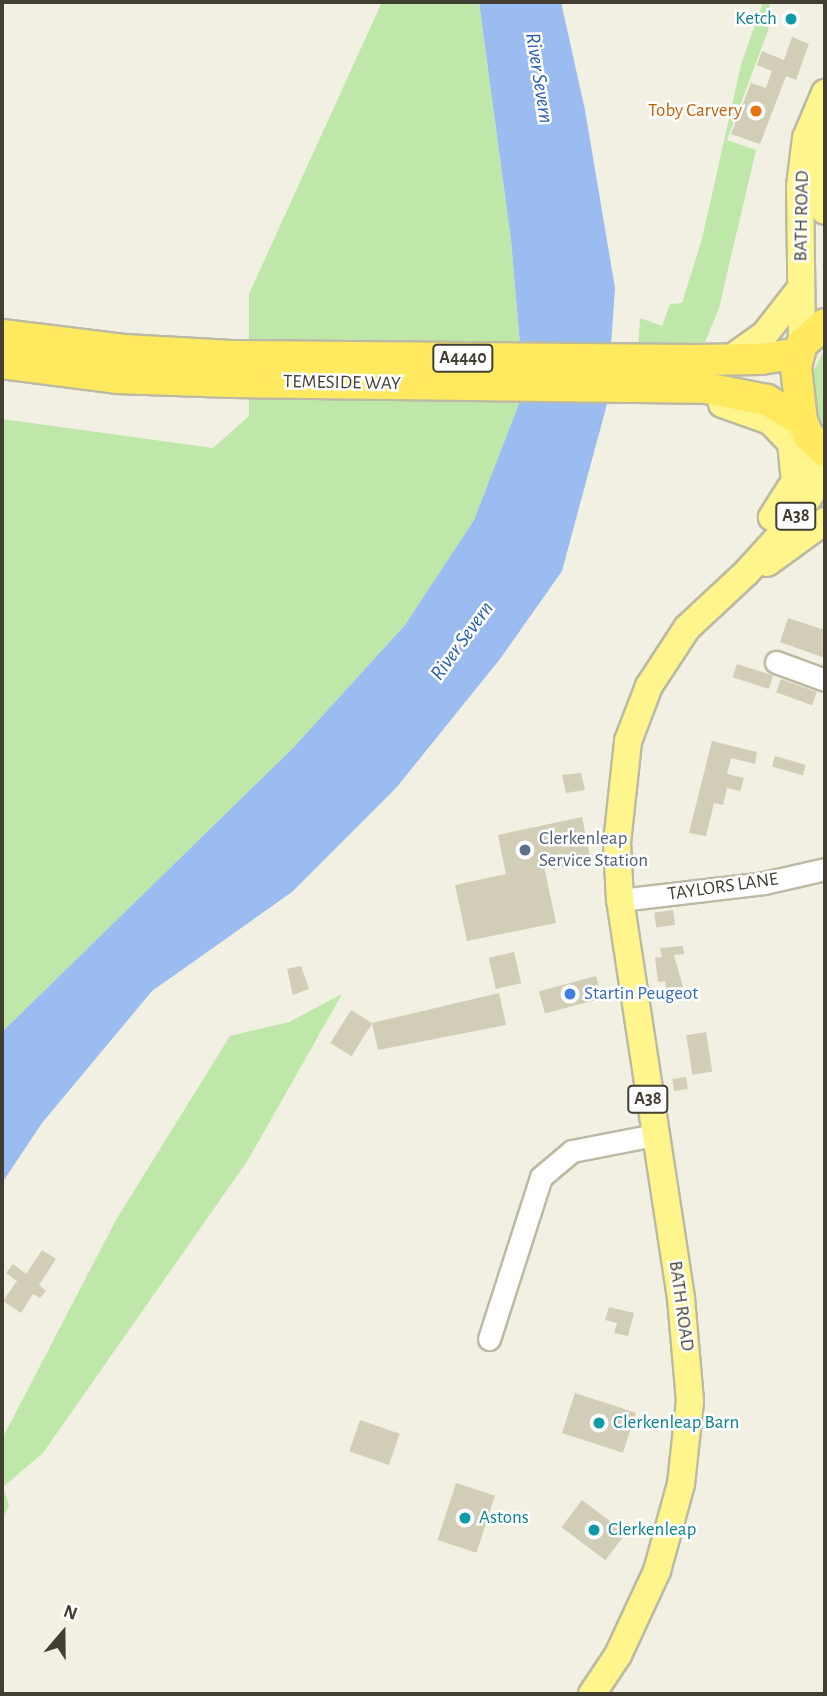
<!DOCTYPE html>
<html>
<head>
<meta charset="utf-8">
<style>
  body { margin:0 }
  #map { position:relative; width:827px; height:1696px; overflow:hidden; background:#f1f0e2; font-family:"Alegreya Sans",sans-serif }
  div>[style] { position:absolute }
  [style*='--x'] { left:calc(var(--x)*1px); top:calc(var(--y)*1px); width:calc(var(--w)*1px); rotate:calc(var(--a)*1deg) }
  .green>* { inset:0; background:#bee7a9 }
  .water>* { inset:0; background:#9bbcf1 }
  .building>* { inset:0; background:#d2cdb7; transform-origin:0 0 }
  .roads { filter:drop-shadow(2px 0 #bcb9a4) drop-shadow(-2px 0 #bcb9a4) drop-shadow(0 2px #bcb9a4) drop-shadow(0 -2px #bcb9a4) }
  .minor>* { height:21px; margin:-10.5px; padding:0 10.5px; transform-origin:10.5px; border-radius:10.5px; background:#fff }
  .major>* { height:26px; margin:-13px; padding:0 13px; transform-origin:13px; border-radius:13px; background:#fff58d }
  .highway>* { height:30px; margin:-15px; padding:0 15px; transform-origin:15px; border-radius:15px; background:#ffea5f }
  .dots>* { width:19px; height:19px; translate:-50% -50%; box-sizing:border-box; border:4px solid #fff; border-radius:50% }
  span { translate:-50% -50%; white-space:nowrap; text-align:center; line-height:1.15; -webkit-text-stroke:5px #fff; paint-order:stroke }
  .shield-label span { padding:2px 5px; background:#fff; border:2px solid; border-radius:5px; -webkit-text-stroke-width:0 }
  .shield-label { font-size:18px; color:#423f32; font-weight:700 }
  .culture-label { font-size:19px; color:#0d838f }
  .right { translate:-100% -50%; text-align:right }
  .left { translate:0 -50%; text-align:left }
  .food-label { font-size:19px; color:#c56008 }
  .street-label { font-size:19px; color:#423f32 }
  .service-label { font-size:19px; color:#4e5e75 }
  .shop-label { font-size:19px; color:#366cbe }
  .water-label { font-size:21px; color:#2b5daf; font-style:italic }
  .frame { position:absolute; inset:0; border:4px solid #423f32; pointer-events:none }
  .north { position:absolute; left:28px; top:1598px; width:70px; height:70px; -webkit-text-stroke:5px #fff; paint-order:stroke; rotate:20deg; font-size:19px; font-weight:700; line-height:28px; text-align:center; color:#423f32 }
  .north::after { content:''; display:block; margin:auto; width:24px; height:32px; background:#423f32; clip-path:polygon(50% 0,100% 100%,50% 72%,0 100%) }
</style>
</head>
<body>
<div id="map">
  <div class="green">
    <i style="clip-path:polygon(382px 2px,479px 2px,511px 240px,524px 392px,474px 520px,405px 625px,293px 748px,2px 1032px,2px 419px,213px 448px,249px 416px,249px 294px)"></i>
    <i style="clip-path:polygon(763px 2px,771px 2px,763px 25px,769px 28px,727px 140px,756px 150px,719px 308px,705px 342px,638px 351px,640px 318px,662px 326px,670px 304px,682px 303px,702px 239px,741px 65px)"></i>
    <i style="clip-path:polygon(825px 348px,825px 432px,812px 410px,811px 376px)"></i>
    <i style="clip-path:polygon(342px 994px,248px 1160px,43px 1453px,3px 1487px,9px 1505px,2px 1521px,2px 1439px,116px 1220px,230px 1036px,289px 1022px)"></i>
  </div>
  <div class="water">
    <i style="clip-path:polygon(479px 2px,561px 2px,585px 110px,615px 288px,607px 404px,562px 571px,500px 659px,396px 788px,292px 892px,152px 991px,42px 1123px,2px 1183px,2px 1032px,293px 748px,405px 625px,474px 520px,524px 391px,511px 240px)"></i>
  </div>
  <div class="building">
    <i style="left:788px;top:12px;width:11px;height:11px;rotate:22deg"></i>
    <i style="clip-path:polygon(792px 37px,809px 44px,796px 80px,786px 76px,760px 144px,731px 134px,751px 83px,766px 88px,772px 71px,757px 65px,762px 51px,784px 60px)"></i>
    <i style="clip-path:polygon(788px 618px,825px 630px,825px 658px,780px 642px)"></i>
    <i style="left:737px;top:664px;width:38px;height:14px;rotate:18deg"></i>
    <i style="left:781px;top:679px;width:38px;height:14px;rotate:20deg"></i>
    <i style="clip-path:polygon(712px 741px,757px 752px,755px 764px,731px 758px,727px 774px,744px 778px,740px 791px,727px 788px,723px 805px,714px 803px,706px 836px,689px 833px)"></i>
    <i style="left:775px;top:756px;width:32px;height:11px;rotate:16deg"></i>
    <i style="clip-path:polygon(581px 773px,585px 790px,566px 793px,562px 775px)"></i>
    <i style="clip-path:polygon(582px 817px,591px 862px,554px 870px,553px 864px,544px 866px,556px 923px,467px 941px,455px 885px,506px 874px,498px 835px)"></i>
    <i style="left:673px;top:910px;width:15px;height:19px;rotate:82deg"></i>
    <i style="clip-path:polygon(683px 946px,684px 954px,674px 955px,683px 987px,666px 988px,665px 981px,658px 982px,655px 958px,662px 957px,660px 948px)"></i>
    <i style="left:514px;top:952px;width:32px;height:26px;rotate:77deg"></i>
    <i style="clip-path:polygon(301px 966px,309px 989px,293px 995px,287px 969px)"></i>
    <i style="left:596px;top:976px;width:23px;height:59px;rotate:75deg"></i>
    <i style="clip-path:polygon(499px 993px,506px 1025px,378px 1050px,372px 1023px)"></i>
    <i style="left:351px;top:1010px;width:25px;height:39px;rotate:32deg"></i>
    <i style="left:706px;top:1032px;width:40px;height:20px;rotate:81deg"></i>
    <i style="left:686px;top:1077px;width:12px;height:14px;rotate:81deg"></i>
    <i style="clip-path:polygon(42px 1250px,56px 1259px,39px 1285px,46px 1291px,40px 1298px,33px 1294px,21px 1313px,3px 1301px,17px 1281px,6px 1273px,13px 1264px,26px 1274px)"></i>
    <i style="clip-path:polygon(609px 1307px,634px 1313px,628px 1336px,614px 1333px,617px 1323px,605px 1320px)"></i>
    <i style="left:575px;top:1393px;width:64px;height:42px;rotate:18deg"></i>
    <i style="left:360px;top:1420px;width:42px;height:33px;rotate:19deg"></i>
    <i style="left:456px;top:1483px;width:41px;height:60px;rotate:18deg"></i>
    <i style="left:582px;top:1500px;width:55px;height:34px;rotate:37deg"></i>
  </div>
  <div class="roads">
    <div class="minor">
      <i style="--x:776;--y:662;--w:52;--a:20.2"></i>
      <i style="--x:620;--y:900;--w:145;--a:-6.7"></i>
      <i style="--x:764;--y:883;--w:63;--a:-12.9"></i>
      <i style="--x:489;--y:1339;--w:170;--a:-72.2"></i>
      <i style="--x:541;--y:1177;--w:40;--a:-40"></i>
      <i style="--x:572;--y:1151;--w:84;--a:-11"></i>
    </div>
    <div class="major">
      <i style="--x:825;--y:131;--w:44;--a:95.2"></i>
      <i style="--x:821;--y:175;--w:36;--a:84"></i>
      <i style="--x:802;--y:344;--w:158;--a:-90.7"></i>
      <i style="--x:800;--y:186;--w:48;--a:-82.9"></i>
      <i style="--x:806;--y:138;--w:49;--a:-67.1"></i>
      <i style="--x:730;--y:359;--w:43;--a:-35.5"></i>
      <i style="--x:765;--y:334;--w:58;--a:-52"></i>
      <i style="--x:722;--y:404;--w:51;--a:19.5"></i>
      <i style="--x:770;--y:421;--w:30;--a:46"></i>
      <i style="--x:791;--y:443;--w:38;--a:84"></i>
      <i style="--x:795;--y:481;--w:43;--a:122.6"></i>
      <i style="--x:767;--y:563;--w:72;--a:-35.9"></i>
      <i style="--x:592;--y:1694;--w:47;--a:-56.3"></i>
      <i style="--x:618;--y:1655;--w:93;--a:-65.1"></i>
      <i style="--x:657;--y:1571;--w:90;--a:-74.6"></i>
      <i style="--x:681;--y:1484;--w:83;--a:-83.8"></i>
      <i style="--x:690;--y:1401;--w:103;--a:-95"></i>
      <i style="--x:681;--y:1298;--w:403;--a:-98.7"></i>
      <i style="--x:620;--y:900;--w:57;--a:-93"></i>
      <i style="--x:617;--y:843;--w:103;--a:-83.8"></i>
      <i style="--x:628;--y:741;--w:59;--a:-69.1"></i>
      <i style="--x:649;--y:686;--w:69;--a:-56.8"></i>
      <i style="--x:687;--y:628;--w:81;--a:-43"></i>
      <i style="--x:746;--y:573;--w:72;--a:-47.8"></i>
      <i style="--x:794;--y:520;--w:37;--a:-57"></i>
      <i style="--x:814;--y:489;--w:42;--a:-85.9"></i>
    </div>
    <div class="highway">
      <i style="--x:825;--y:324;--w:30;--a:139"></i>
      <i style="--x:802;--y:344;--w:24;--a:105"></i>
      <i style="--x:796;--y:367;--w:54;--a:83.7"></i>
      <i style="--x:802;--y:421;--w:15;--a:67"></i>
      <i style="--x:808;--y:435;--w:23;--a:43"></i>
      <i style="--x:2;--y:335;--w:123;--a:7"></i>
      <i style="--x:124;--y:350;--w:108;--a:3.2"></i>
      <i style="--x:232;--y:356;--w:461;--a:0.5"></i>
      <i style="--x:693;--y:360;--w:68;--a:-0.8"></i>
      <i style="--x:761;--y:359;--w:38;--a:-9"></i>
      <i style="--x:2;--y:363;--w:116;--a:7.4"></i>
      <i style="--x:117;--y:378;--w:115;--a:2"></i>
      <i style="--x:232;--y:382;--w:474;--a:0.7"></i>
      <i style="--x:706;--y:388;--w:62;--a:11.1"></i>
      <i style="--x:767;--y:400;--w:41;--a:31"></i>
    </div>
  </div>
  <div class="dots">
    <i style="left:791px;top:19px;background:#0f9aa8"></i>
    <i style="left:756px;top:111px;background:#e8710a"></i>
    <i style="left:525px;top:850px;background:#5c6f8a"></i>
    <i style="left:570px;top:994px;background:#3f7fe0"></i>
    <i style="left:599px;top:1423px;background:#0f9aa8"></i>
    <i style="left:465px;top:1518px;background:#0f9aa8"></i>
    <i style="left:594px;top:1530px;background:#0f9aa8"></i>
  </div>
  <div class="shield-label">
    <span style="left:463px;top:358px">A4440</span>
    <span style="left:796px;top:516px">A38</span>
    <span style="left:648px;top:1099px">A38</span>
  </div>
  <div class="culture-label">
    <span class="right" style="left:777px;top:19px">Ketch</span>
    <span class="left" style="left:613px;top:1423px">Clerkenleap Barn</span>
    <span class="left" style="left:479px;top:1518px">Astons</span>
    <span class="left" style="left:608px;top:1530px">Clerkenleap</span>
  </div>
  <div class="food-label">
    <span class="right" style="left:742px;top:111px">Toby Carvery</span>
  </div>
  <div class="street-label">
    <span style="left:802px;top:216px;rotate:-89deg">BATH ROAD</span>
    <span style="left:342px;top:383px;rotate:1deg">TEMESIDE WAY</span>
    <span style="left:723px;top:887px;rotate:-8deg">TAYLORS LANE</span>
    <span style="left:681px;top:1306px;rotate:82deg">BATH ROAD</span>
  </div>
  <div class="service-label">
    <span class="left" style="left:539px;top:850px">Clerkenleap<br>Service Station</span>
  </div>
  <div class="shop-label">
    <span class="left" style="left:584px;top:994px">Startin Peugeot</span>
  </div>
  <div class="water-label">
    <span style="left:539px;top:78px;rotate:81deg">River Severn</span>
    <span style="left:462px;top:641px;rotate:-54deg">River Severn</span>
  </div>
  <div class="frame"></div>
  <div class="north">N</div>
</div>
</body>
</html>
